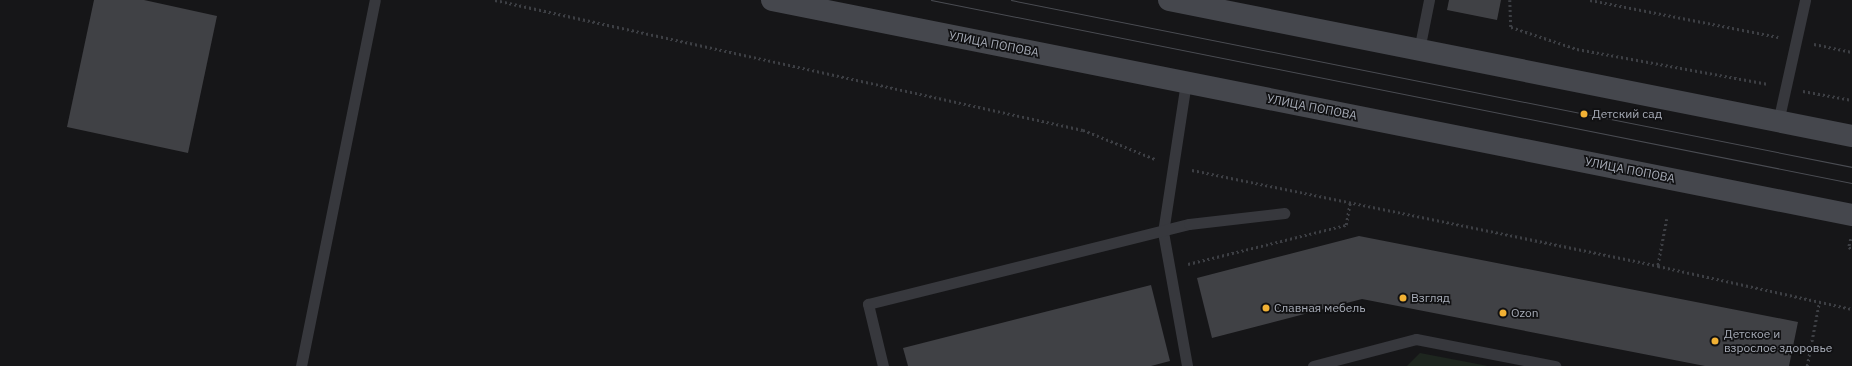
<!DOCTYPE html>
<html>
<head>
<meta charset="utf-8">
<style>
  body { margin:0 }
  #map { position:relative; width:1852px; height:366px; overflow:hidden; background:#161618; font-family:"IBM Plex Sans",sans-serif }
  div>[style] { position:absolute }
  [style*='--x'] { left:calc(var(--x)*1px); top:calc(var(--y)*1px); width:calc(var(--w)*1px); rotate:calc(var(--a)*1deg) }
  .green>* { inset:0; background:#1e261f }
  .building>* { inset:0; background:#404145 }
  .path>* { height:2.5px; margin-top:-1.25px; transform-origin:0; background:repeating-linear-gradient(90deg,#3d3f44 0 2px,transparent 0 5px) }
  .lane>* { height:11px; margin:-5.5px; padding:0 5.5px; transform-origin:5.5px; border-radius:5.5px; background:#37383d }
  .secondary>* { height:22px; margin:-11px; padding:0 11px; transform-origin:11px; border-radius:11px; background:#45474d }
  .tram>* { height:1px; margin:-0.5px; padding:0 0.5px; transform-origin:0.5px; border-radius:0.5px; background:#4a4c52 }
  .dots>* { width:11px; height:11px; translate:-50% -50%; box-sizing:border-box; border:2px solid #111113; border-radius:50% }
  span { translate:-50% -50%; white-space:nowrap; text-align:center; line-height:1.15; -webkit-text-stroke:3.5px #111113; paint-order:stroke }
  .street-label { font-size:12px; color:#a8adb8 }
  .poi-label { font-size:12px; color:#a8adb8 }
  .left { translate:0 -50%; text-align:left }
</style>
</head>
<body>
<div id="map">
  <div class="green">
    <i style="clip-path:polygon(1420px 353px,1488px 366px,1407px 366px)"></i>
  </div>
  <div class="building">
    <i style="clip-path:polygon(94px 0,144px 0,217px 16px,188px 153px,67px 127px)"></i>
    <i style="clip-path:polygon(1449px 0,1501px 0,1497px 20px,1447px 10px)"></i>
    <i style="clip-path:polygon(1359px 236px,1798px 322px,1789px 366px,1705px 366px,1362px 299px,1212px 338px,1197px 278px)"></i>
    <i style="clip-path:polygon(1151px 285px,1170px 361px,1151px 366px,908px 366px,903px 348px)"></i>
  </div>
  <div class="path">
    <i style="--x:495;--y:0;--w:602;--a:12.47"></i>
    <i style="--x:1083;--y:130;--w:78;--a:21.9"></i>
    <i style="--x:1510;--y:0;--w:27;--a:88"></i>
    <i style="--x:1511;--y:27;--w:70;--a:18.4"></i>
    <i style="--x:1577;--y:49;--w:193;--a:10.4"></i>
    <i style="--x:1590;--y:0;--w:192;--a:11.1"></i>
    <i style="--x:1814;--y:44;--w:39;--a:12"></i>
    <i style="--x:1803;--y:91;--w:50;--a:10.4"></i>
    <i style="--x:1192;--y:170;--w:476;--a:11.6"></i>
    <i style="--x:1667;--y:219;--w:48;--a:100.8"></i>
    <i style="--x:1658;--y:266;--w:199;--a:12.5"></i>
    <i style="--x:1851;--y:239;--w:8;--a:104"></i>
    <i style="--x:1849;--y:247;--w:4;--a:34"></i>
    <i style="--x:1188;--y:264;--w:163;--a:-13.9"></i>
    <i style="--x:1346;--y:225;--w:23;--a:-80"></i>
    <i style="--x:1807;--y:366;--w:64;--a:-79.2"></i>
  </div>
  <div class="lane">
    <i style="--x:1419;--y:50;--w:51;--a:-78.7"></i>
    <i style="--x:1186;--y:82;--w:152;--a:98.7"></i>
    <i style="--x:1163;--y:232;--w:136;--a:79.8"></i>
    <i style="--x:1778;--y:122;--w:125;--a:-77.5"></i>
    <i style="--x:301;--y:366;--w:373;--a:-78.6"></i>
    <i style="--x:883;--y:366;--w:64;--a:-103.6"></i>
    <i style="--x:868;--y:304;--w:331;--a:-14"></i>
    <i style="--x:1189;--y:224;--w:96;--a:-6.6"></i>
    <i style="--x:1313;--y:366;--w:106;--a:-14.7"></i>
    <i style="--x:1416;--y:339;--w:142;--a:11"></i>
  </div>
  <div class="secondary">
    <i style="--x:772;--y:0;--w:1101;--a:11.26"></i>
    <i style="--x:1169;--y:0;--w:696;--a:11.26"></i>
  </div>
  <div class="tram">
    <i style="--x:931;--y:0;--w:939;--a:11.24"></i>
    <i style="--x:1011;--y:0;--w:857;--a:11.23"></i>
  </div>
  <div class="dots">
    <i style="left:1584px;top:114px;background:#f2b134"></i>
    <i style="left:1403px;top:298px;background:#f2b134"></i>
    <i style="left:1266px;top:308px;background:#f2b134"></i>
    <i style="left:1503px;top:313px;background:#f2b134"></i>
    <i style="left:1715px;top:341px;background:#f2b134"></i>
  </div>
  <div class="street-label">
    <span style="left:994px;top:44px;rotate:11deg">УЛИЦА ПОПОВА</span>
    <span style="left:1312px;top:107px;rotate:11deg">УЛИЦА ПОПОВА</span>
    <span style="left:1630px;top:170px;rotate:11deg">УЛИЦА ПОПОВА</span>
  </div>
  <div class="poi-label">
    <span class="left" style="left:1592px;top:114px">Детский сад</span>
    <span class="left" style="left:1411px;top:298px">Взгляд</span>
    <span class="left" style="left:1274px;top:308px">Славная мебель</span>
    <span class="left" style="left:1511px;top:313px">Ozon</span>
    <span class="left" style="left:1724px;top:341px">Детское и<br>взрослое здоровье</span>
  </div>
</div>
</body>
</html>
